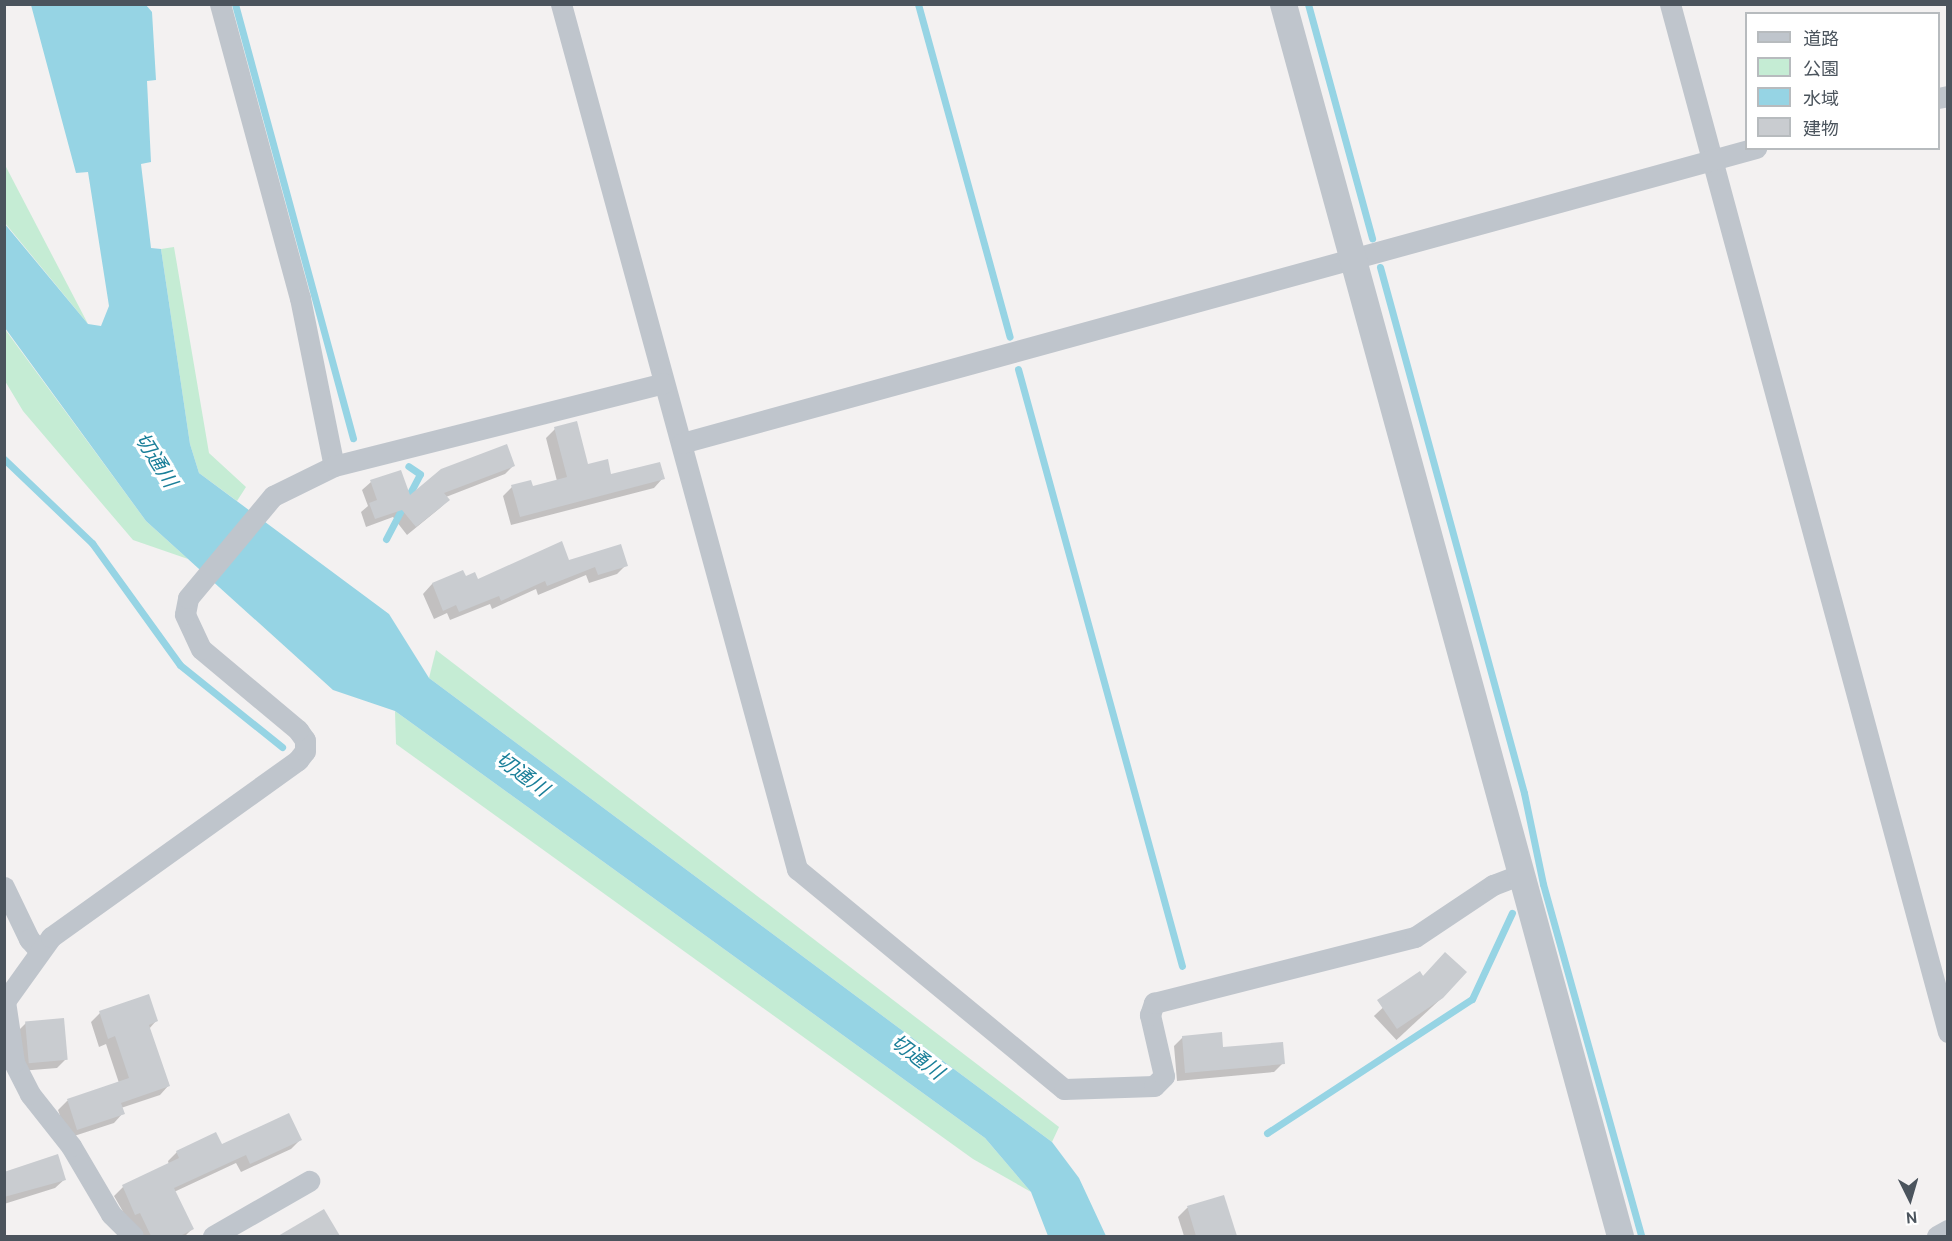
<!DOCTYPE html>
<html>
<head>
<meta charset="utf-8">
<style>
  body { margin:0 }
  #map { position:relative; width:1952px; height:1241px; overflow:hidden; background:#f3f1f1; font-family:Cabin,"Noto Sans JP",sans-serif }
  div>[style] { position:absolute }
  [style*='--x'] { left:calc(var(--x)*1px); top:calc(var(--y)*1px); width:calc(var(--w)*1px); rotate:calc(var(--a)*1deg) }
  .green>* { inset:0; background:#c5ecd4 }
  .water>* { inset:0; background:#96d4e4 }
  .shadow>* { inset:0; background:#0003; transform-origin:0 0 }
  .stream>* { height:7px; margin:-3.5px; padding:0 3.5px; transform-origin:3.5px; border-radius:3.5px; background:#96d4e4 }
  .building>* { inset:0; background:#c9ccd0; transform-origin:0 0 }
  .minor>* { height:21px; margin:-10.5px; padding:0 10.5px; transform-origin:10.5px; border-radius:10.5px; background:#bfc5cc }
  .tertiary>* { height:27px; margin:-13.5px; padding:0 13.5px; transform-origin:13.5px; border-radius:13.5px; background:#bfc5cc }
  span { translate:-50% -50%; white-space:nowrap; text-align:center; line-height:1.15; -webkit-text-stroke:6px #fff; paint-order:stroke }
  .water-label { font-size:20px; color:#1a7f99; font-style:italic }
  .frame { position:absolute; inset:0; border:6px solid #4b545d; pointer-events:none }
  .legend { position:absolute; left:1745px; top:12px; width:195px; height:138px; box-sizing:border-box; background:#fff; border:2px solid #b7bbbe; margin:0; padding:8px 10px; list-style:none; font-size:18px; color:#4b545d }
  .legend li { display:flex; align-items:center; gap:12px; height:30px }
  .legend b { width:30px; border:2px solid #b7bbbe }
  .north { position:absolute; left:1880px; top:1169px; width:60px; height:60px; -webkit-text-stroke:4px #fff; paint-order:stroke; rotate:175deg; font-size:16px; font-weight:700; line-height:24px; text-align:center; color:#4b545d }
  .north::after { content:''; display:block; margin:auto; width:21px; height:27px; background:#4b545d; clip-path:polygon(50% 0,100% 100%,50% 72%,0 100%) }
</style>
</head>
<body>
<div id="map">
  <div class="green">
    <i style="clip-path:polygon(5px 165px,88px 324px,5px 223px)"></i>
    <i style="clip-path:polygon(174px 247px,209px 453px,246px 487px,237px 501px,199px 473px,190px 444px,161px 249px)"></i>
    <i style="clip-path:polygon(4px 328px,146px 521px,188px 559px,133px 540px,23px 411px,5px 381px)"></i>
    <i style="clip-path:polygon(436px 650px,1059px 1127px,1052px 1142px,429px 678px)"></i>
    <i style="clip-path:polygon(395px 711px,985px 1138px,1031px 1192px,973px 1159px,396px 744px)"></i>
  </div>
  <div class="water">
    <i style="clip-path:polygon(31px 5px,146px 5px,152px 12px,156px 80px,147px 81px,151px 162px,141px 164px,151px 248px,161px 249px,190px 444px,199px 473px,389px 614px,429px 678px,1052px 1142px,1079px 1178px,1106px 1236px,1048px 1236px,1031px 1192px,985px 1138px,395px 711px,333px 690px,146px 521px,5px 328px,4px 223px,88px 324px,101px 326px,109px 306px,88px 172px,76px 173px)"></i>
  </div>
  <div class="shadow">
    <i style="clip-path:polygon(555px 429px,587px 466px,610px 476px,663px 478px,654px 488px,511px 525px,503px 496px,512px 487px,532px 488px,557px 481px,546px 438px)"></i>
    <i style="clip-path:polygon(513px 466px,505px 474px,446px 497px,448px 500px,440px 508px,407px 535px,393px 517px,366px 527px,361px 512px,368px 506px,362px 490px,371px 482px,409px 497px)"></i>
    <i style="clip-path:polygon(568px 561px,626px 565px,617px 574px,589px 583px,586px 575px,538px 595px,536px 589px,492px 609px,490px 604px,450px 620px,447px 613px,434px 619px,423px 594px,432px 584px,463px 572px,465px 578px,477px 581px)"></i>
    <i style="left:1420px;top:973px;width:33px;height:63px;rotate:47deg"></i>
    <i style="clip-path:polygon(100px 1013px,156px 1021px,149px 1029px,169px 1085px,160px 1095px,121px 1108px,123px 1113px,114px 1123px,68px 1138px,58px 1110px,67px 1101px,119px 1083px,106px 1044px,99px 1047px,91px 1022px)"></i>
    <i style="clip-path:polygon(26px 1023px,66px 1059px,57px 1068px,20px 1071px,17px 1032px)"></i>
    <i style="clip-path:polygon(1183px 1037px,1222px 1049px,1283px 1063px,1274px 1072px,1177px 1081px,1174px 1046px)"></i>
    <i style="clip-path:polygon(300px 1140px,291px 1149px,241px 1172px,236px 1163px,174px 1192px,192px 1229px,185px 1236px,137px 1236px,114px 1196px,123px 1187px,169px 1165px,168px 1161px,177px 1152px)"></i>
    <i style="clip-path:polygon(4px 1169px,6px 1173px,65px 1179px,55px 1188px,4px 1204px)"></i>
    <i style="clip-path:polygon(1223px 1197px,1235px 1236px,1184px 1236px,1178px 1217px,1187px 1208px)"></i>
    <i style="clip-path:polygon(323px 1211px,339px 1236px,282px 1236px,283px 1235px)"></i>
  </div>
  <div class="stream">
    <i style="--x:235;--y:4;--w:450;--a:74.8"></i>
    <i style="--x:918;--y:4;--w:345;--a:74.6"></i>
    <i style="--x:1308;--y:4;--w:243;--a:74.7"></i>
    <i style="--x:1380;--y:267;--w:545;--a:74.69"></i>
    <i style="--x:1524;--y:793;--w:93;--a:78.2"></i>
    <i style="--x:1543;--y:884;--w:365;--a:74.4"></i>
    <i style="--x:1018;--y:369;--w:619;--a:74.64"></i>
    <i style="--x:4;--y:459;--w:122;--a:43.7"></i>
    <i style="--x:92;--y:543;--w:150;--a:54.2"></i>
    <i style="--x:180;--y:665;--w:131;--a:38.8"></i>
    <i style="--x:386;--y:539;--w:73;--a:-62.4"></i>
    <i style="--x:420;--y:474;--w:14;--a:-146"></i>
    <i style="--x:1267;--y:1133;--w:245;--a:-33.2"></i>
    <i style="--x:1472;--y:999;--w:95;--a:-65.1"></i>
  </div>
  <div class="building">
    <i style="clip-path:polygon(577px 421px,588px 464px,608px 459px,611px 474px,660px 462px,665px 479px,520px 517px,511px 485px,531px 480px,533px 486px,567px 477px,554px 427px)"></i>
    <i style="clip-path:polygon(507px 444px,515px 466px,444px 493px,450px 500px,416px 527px,402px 510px,375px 519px,369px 503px,377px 500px,370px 480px,401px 470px,410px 495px,441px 469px)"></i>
    <i style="clip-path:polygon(562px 541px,569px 560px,621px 544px,628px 566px,598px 575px,595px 567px,547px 586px,545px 581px,501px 601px,499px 596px,459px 612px,456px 605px,443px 611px,432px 583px,463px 570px,466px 576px,475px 572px,478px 579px)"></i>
    <i style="clip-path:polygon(1445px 952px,1467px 972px,1443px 998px,1397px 1029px,1377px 1000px,1420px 971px,1423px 976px)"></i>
    <i style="clip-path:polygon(149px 994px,158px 1021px,149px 1025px,170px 1086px,121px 1103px,125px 1114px,77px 1130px,67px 1099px,129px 1078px,115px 1036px,108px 1039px,99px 1011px)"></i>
    <i style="left:64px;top:1018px;width:42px;height:39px;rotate:85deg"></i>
    <i style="clip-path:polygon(1222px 1032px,1223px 1047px,1283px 1042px,1285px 1064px,1185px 1073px,1182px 1036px)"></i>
    <i style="clip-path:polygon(289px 1113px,302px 1140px,250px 1164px,246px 1155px,174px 1188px,194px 1229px,180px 1236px,151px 1236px,140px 1213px,135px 1215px,122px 1185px,179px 1158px,176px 1151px,216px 1132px,222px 1144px)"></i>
    <i style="clip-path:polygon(58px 1154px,66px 1180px,4px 1197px,4px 1172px)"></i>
    <i style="clip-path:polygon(1224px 1195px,1237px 1236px,1196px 1236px,1187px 1206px)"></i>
    <i style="clip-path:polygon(324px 1209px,340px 1236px,278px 1236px)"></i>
  </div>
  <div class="minor">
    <i style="--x:220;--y:4;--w:305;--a:74.8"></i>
    <i style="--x:300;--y:298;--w:171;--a:78.6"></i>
    <i style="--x:561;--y:4;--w:897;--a:74.74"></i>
    <i style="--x:797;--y:869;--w:346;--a:39.5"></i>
    <i style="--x:1064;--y:1089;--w:90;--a:-1.9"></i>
    <i style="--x:1154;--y:1086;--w:14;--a:-45"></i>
    <i style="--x:1164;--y:1076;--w:63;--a:-102.9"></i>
    <i style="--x:1150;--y:1015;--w:13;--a:-72"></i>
    <i style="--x:1154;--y:1003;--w:269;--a:-14.2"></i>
    <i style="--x:1415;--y:937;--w:94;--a:-33.7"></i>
    <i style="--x:1493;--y:885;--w:30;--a:-21"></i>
    <i style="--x:1670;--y:4;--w:1065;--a:74.87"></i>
    <i style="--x:1938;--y:98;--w:10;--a:-11"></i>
    <i style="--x:682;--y:443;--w:1114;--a:-15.36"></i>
    <i style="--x:4;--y:887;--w:58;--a:64.3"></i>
    <i style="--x:29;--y:939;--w:13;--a:48"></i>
    <i style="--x:133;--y:1236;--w:31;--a:-135"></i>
    <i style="--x:111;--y:1214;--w:79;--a:-120.5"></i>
    <i style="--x:71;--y:1146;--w:66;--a:-128.3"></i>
    <i style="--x:30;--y:1094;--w:36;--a:-117"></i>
    <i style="--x:14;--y:1062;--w:62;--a:-98.4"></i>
    <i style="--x:5;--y:1001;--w:79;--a:-54.3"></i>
    <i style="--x:51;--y:937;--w:304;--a:-35.6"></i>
    <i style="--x:298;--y:760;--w:11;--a:-52"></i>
    <i style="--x:305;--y:751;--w:11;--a:-90"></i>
    <i style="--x:305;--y:740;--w:12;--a:-125"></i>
    <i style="--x:298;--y:730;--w:126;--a:-140.1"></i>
    <i style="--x:201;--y:649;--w:38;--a:-115"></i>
    <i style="--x:185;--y:614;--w:16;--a:-79"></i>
    <i style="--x:188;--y:598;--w:133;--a:-50.2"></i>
    <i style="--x:273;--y:496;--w:68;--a:-26.2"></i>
    <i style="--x:334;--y:466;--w:340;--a:-14.1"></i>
    <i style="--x:213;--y:1236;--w:111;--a:-29.8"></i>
    <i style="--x:1937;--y:1236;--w:13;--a:-29"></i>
  </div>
  <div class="tertiary">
    <i style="--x:1283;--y:4;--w:1277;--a:74.7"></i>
  </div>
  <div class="water-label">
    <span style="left:156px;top:460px;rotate:58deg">切通川</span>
    <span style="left:522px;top:774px;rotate:36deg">切通川</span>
    <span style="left:917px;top:1057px;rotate:37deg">切通川</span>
  </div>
  <div class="frame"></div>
  <ul class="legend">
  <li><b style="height:8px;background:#bfc5cc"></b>道路</li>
  <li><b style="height:16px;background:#c5ecd4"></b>公園</li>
  <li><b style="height:16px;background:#96d4e4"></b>水域</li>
  <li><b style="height:16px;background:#c9ccd0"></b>建物</li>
  </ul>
  <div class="north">N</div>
</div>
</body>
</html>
